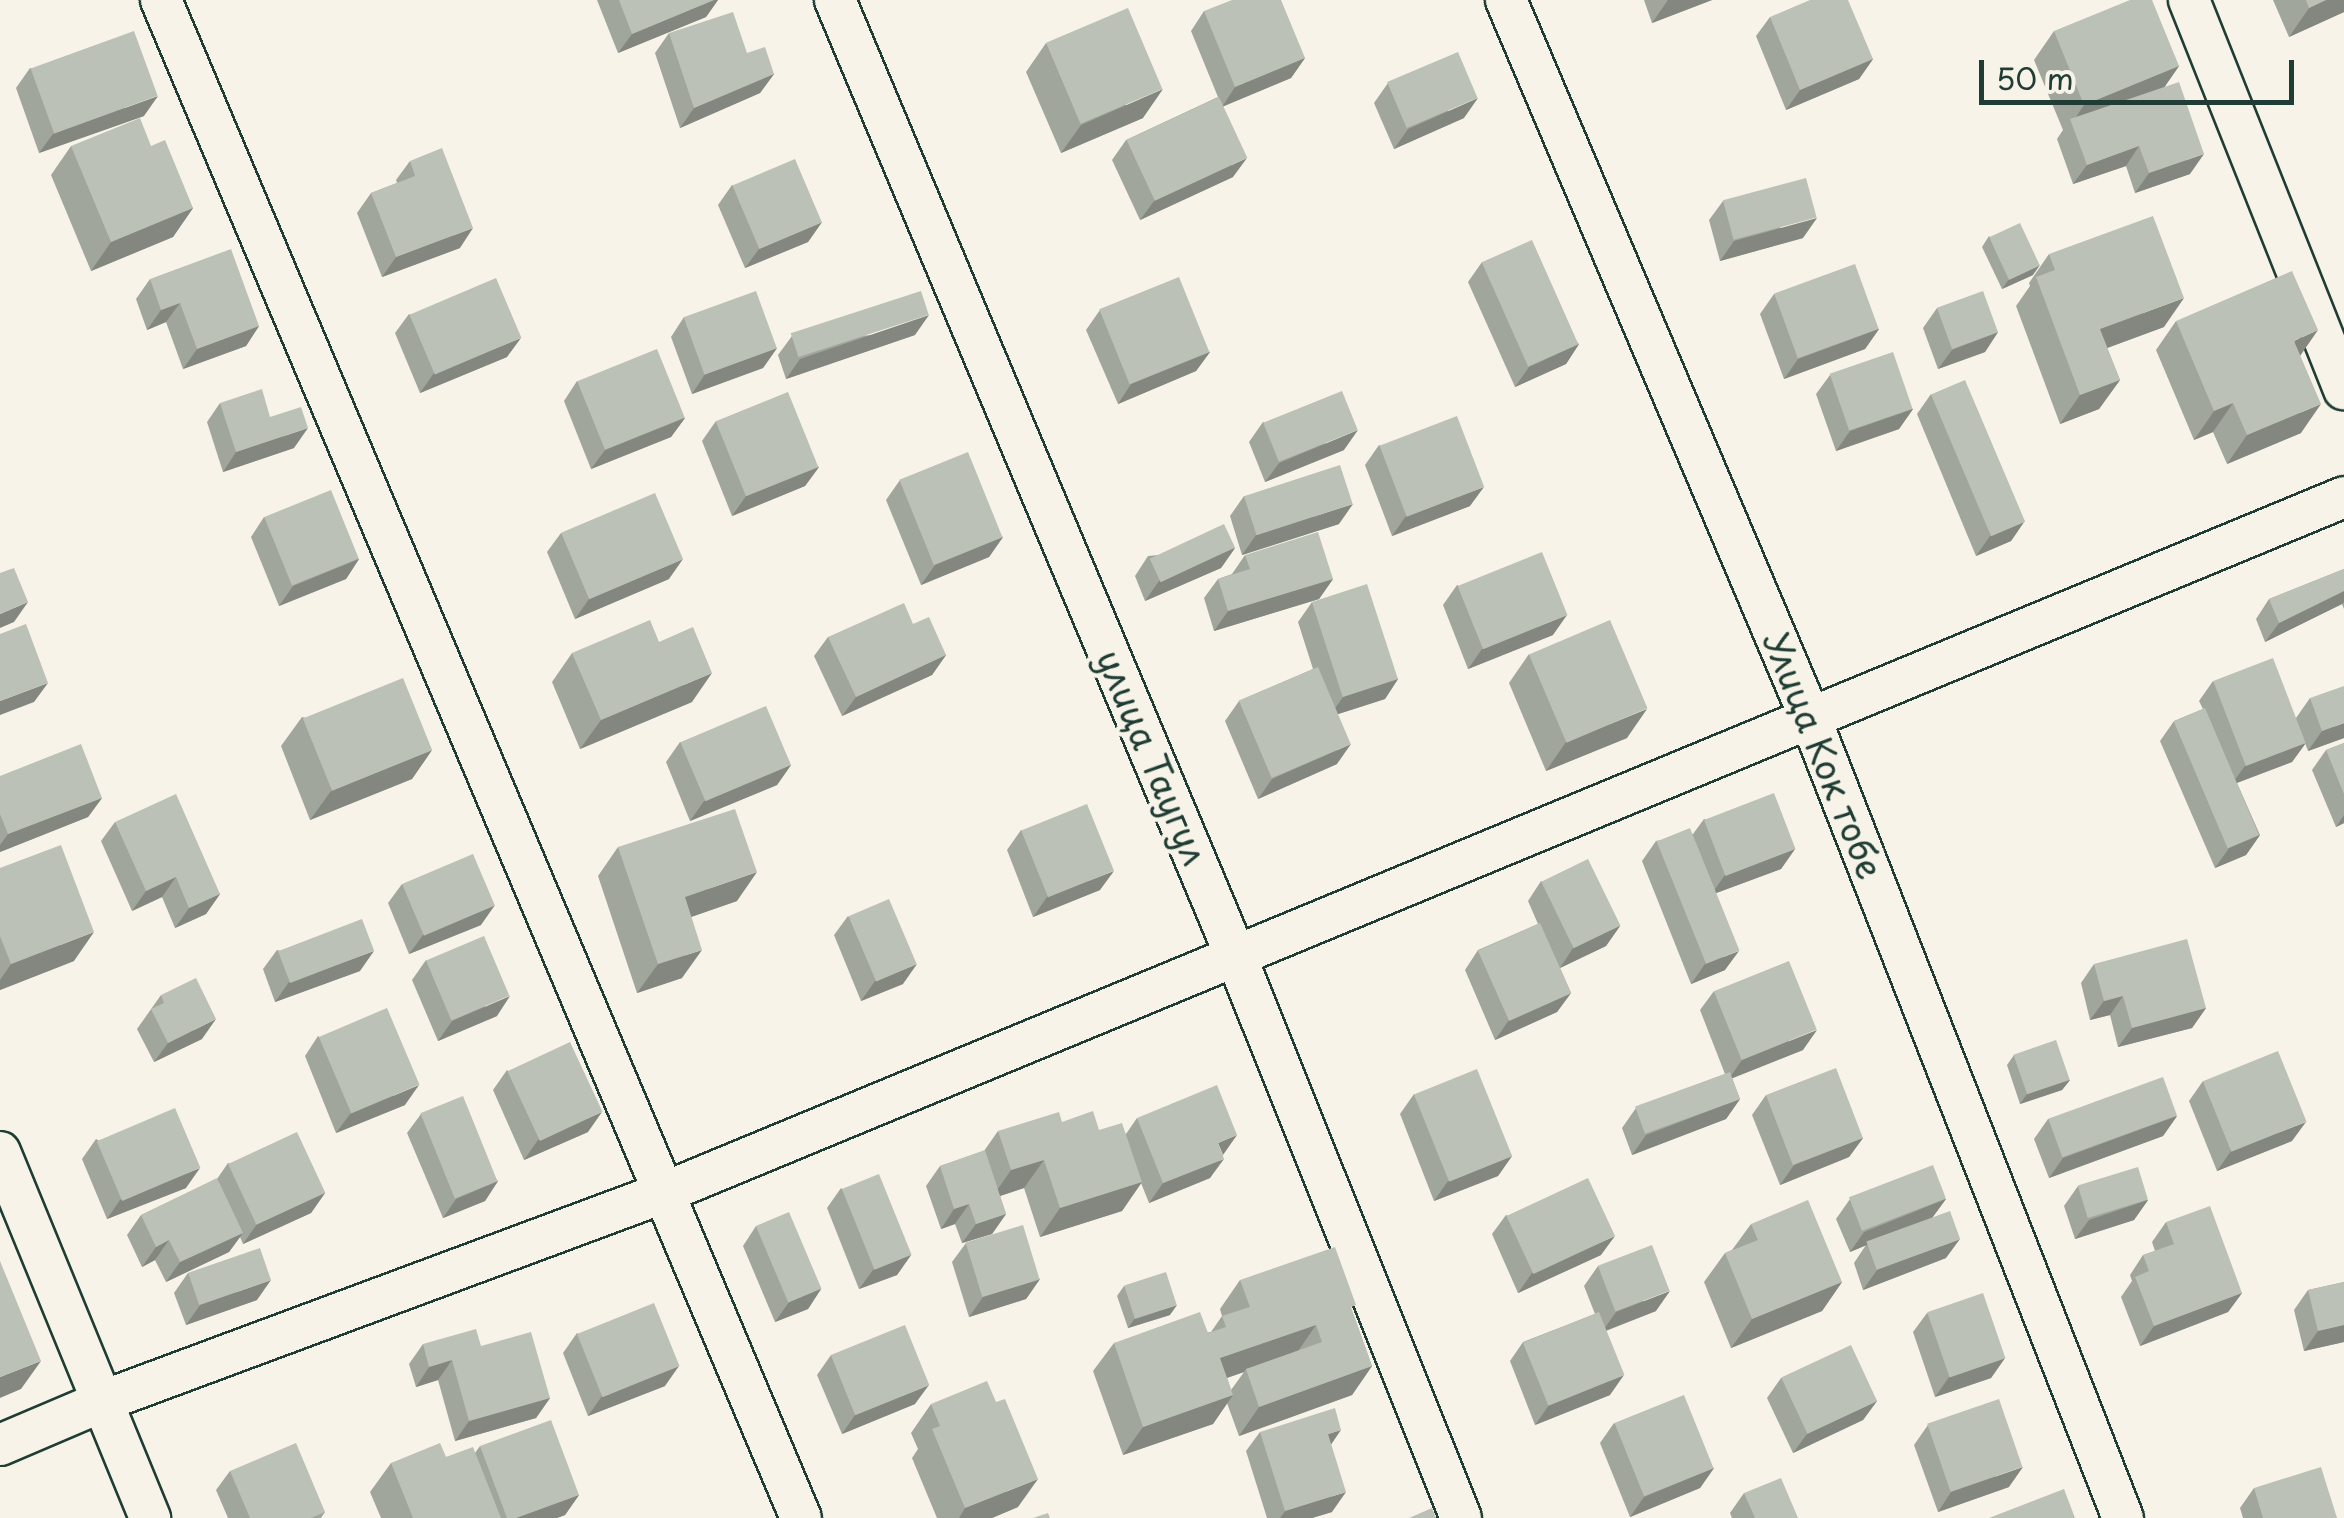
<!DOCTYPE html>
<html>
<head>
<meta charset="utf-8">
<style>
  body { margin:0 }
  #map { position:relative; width:2344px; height:1518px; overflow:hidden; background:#f7f3e8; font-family:"Playpen Sans",sans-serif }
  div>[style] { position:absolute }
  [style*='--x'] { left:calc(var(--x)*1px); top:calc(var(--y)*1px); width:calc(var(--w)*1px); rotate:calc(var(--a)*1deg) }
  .roads { filter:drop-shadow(2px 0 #1f3d34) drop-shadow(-2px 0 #1f3d34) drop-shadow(0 2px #1f3d34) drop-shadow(0 -2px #1f3d34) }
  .minor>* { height:40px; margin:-20px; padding:0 20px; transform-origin:20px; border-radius:20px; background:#f7f3e8 }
  .wall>* { inset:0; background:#a1a69d }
  .shaded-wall>* { inset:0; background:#83877f }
  .building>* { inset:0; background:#bbc1b6; transform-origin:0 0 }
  span { translate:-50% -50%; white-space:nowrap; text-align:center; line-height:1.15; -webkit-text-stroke:9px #f7f3e8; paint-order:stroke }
  .street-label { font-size:35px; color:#1f3d34 }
  .scale { position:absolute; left:1979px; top:60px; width:315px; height:45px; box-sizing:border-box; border:5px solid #1f3d34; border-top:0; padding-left:12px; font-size:30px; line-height:35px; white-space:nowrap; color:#1f3d34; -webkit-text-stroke:8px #f7f3e8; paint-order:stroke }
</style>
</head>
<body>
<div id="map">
  <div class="roads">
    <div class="minor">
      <i style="--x:161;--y:0;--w:1647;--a:67.14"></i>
      <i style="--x:835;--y:0;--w:1040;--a:67.26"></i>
      <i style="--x:1237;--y:959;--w:602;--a:68.16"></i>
      <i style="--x:1506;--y:0;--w:782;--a:67.04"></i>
      <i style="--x:1811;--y:720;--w:857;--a:68.65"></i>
      <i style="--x:2189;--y:0;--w:419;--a:68.3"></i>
      <i style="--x:0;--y:1152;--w:396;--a:67.7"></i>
      <i style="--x:0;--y:1445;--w:112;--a:-23.1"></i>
      <i style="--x:103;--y:1401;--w:603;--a:-20.39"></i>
      <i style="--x:668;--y:1191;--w:1814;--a:-22.49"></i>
    </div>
  </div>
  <div class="wall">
    <i style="clip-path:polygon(597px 0,718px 0,706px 17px,618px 53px)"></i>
    <i style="clip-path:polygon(1644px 0,1712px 0,1652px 23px)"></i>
    <i style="clip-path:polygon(2273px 0,2344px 0,2344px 12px,2289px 37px)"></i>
    <i style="clip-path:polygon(1204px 11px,1305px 58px,1291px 78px,1223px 106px,1233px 177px,1140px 220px,1112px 160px,1126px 140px,1218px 97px,1191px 31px)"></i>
    <i style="clip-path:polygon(1770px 17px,1873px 59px,1859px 79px,1786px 110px,1756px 36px)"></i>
    <i style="clip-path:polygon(2054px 31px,2179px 66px,2165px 86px,2190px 174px,2135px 193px,2126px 166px,2073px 184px,2057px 139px,2063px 130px,2034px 60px)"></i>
    <i style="clip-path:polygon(669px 33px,747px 53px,774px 74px,760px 93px,680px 128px,655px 53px)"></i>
    <i style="clip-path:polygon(1046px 43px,1143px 118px,1061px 153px,1026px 72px)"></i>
    <i style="clip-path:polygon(30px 68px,144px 116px,39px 153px,16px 88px)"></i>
    <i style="clip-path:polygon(1388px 83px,1464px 118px,1394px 149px,1374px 103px)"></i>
    <i style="clip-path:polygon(71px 146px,151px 146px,193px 208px,173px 237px,91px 271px,51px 175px)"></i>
    <i style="clip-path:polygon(410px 161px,460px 248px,382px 277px,357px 213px,371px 193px,397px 183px,396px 180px)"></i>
    <i style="clip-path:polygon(732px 185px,822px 222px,808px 242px,745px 268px,718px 205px)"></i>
    <i style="clip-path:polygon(1723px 201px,1803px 238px,1720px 261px,1709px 220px)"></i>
    <i style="clip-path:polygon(1989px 236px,2033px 275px,2002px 289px,1982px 247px)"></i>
    <i style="clip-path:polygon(2049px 254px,2164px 327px,2107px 348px,2120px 380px,2099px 409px,2060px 424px,2016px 306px,2030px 286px,2029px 283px)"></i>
    <i style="clip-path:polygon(1482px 262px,1579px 344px,1566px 364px,1515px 387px,1468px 282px)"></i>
    <i style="clip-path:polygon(150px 279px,259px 326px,246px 346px,183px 369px,166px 322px,147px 330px,136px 299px)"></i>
    <i style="clip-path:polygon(1774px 294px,1879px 329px,1865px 349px,1784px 379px,1760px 314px)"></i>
    <i style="clip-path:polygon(1937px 308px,1998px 332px,1985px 352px,1938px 369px,1923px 328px)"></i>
    <i style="clip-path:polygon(1100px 310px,1210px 352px,1196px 371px,1118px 404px,1086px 330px)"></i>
    <i style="clip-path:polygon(409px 314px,507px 357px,420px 393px,395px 333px)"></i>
    <i style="clip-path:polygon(684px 317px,777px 348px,763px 368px,692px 394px,671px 337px)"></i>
    <i style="clip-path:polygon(2176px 321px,2300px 356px,2301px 433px,2227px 464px,2213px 432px,2194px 440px,2156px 350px)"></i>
    <i style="clip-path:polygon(915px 335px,786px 379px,778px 355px,792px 336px)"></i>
    <i style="clip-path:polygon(1830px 375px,1913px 409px,1899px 429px,1836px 451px,1816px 394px)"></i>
    <i style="clip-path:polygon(577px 381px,685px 418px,671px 437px,591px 469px,564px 401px)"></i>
    <i style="clip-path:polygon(1931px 394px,2024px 522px,2011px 541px,1976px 556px,1917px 414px)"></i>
    <i style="clip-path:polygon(220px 403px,270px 417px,294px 448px,223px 472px,207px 422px)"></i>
    <i style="clip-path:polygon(716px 421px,819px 467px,805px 486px,732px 516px,702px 441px)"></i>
    <i style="clip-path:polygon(1263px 422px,1344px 450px,1265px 482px,1249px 442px)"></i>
    <i style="clip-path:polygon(1379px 445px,1470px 506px,1392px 536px,1365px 465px)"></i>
    <i style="clip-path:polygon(900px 480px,1003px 537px,989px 557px,921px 585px,886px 500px)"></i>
    <i style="clip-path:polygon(1244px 496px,1339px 524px,1242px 555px,1230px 516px)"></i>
    <i style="clip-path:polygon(264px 517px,359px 559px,346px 579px,279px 606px,251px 537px)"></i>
    <i style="clip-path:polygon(561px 533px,669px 579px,575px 619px,547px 552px)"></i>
    <i style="clip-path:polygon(1235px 548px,1221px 568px,1145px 601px,1135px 576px,1148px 556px)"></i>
    <i style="clip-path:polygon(1245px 555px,1333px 579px,1319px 599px,1214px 631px,1204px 598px,1218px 579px,1232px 574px)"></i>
    <i style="clip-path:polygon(2344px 569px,2344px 609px,2342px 604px,2265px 642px,2256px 619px,2269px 599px)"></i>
    <i style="clip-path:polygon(1457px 585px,1553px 635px,1468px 669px,1443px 605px)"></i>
    <i style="clip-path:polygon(1312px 602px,1398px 679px,1385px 699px,1338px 714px,1337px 764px,1258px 799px,1225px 721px,1239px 701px,1313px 669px,1298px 622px)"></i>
    <i style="clip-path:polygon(913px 624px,946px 655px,932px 675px,842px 716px,814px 656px,828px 637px)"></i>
    <i style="clip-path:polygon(659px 642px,692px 702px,580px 749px,552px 682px,572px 653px)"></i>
    <i style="clip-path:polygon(1529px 654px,1627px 738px,1546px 771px,1509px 683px)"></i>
    <i style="clip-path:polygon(2213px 681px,2296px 718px,2310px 698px,2344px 738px,2308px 751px,2305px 743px,2292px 762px,2237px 783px,2260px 835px,2246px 855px,2215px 868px,2160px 741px,2174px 721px,2203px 709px,2199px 701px)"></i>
    <i style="clip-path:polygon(302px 717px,432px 750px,412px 779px,310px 820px,281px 746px)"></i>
    <i style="clip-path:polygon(680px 742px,791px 765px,777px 785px,690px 821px,666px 762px)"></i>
    <i style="clip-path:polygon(2344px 743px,2344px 823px,2336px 827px,2312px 770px,2326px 750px)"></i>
    <i style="clip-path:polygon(0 776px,102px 798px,88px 817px,0 852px)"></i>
    <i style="clip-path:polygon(1704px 819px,1795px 849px,1781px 869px,1716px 893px,1725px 970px,1691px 984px,1642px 861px,1656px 841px,1693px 834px)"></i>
    <i style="clip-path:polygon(115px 822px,220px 894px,206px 914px,175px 928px,162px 897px,132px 911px,101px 841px)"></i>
    <i style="clip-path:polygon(1021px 830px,1100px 890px,1033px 917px,1007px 850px)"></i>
    <i style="clip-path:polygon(618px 847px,737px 901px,691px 917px,682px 978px,637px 993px,598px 876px)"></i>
    <i style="clip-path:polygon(0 868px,74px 961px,0 990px)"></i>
    <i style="clip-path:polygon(1541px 881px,1620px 926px,1606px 946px,1560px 968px,1571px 993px,1557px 1012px,1495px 1040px,1465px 970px,1478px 950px,1538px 924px,1528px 901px)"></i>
    <i style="clip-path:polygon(402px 884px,481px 925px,409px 954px,388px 903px)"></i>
    <i style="clip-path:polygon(848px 916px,903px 984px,861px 1001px,834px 935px)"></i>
    <i style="clip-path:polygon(277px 950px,360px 971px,275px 1002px,263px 969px)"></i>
    <i style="clip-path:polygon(426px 960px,497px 1016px,438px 1041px,412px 980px)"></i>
    <i style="clip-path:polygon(2094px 964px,2206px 1008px,2192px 1028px,2118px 1047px,2110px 1015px,2090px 1020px,2081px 983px)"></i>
    <i style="clip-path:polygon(1714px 991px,1803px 1050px,1732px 1078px,1740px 1099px,1726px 1119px,1632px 1155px,1622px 1128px,1636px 1108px,1725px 1074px,1700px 1010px)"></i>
    <i style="clip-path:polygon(161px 995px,202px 1039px,154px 1062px,137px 1029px)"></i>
    <i style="clip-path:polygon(318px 1036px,405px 1105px,336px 1133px,305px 1056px)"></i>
    <i style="clip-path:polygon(2014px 1055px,2070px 1080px,2062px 1090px,2020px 1104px,2007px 1065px)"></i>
    <i style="clip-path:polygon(507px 1070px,588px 1132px,524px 1160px,493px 1090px)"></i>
    <i style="clip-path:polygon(2203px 1081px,2292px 1141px,2217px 1171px,2189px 1101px)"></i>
    <i style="clip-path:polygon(1414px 1094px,1512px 1156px,1498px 1176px,1434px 1201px,1400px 1114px)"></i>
    <i style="clip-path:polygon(1766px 1095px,1863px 1138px,1849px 1157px,1780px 1185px,1752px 1115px)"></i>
    <i style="clip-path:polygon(421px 1114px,498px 1181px,485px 1201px,443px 1218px,407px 1133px)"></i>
    <i style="clip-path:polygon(2177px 1116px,2163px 1136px,2049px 1178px,2034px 1139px,2048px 1119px)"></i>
    <i style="clip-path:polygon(1137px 1118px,1223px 1155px,1210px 1178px,1149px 1203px,1141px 1183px,1122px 1211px,1040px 1237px,1024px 1188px,1000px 1196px,1006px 1214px,992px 1234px,962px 1243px,955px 1224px,941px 1229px,926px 1186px,940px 1166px,984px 1151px,998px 1131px,1062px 1122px,1099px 1130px,1126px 1134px)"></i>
    <i style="clip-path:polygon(96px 1139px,186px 1188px,107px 1219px,82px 1159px)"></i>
    <i style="clip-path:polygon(228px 1163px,325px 1193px,311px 1213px,243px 1244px,240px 1237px,229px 1252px,166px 1282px,155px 1260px,142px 1267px,127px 1235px,141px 1215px,217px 1179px)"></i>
    <i style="clip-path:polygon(2078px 1186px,2148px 1200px,2134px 1220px,2075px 1239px,2064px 1206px)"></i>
    <i style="clip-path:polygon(841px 1188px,911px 1255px,897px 1275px,859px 1289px,827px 1208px)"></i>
    <i style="clip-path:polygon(1850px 1199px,1946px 1199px,1932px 1218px,1946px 1258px,1863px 1290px,1854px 1263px,1866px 1245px,1850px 1252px,1836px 1219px)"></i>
    <i style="clip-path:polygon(1506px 1215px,1601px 1255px,1518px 1293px,1492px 1234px)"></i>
    <i style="clip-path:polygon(2166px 1222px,2242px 1293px,2228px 1312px,2140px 1346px,2121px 1297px,2132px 1281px,2130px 1275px,2143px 1255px,2155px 1251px,2152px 1242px)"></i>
    <i style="clip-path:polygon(1751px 1224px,1842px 1282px,1822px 1311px,1731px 1348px,1704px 1282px,1725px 1253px,1732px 1250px)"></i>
    <i style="clip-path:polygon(756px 1226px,821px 1289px,808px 1309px,775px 1322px,743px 1246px)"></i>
    <i style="clip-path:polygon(966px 1243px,1040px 1279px,1026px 1299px,969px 1317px,952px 1262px)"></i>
    <i style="clip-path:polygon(1598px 1266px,1656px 1311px,1606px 1331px,1610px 1395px,1535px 1425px,1510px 1361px,1523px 1342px,1595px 1314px,1584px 1286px)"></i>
    <i style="clip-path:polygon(188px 1273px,257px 1300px,186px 1325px,174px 1293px)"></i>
    <i style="clip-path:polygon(evenodd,1240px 1280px,1352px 1311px,1372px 1366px,1352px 1395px,1239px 1436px,1227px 1403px,1213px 1424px,1123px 1455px,1093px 1371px,1114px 1343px,1211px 1332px,1222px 1316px,1220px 1309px,1240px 1280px,1244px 1372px,1231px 1390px,1227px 1378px,1244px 1372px)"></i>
    <i style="clip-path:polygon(2344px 1282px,2344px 1342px,2304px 1351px,2294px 1310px,2308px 1290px)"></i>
    <i style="clip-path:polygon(1124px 1286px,1170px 1315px,1128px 1328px,1117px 1296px)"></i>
    <i style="clip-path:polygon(1927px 1313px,2005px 1358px,1991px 1378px,1935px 1397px,1913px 1332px)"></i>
    <i style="clip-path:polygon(577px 1333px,665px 1386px,588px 1416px,563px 1353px)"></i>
    <i style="clip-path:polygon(423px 1344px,481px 1346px,550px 1398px,536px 1418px,455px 1441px,438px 1380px,416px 1387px,409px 1364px)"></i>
    <i style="clip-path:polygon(831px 1355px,915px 1404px,842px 1434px,817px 1375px)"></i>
    <i style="clip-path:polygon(1781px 1378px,1877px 1401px,1863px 1420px,1793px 1453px,1767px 1398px)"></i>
    <i style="clip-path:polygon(931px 1404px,1018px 1507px,992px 1518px,937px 1518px,912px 1458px,918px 1449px,911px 1433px)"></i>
    <i style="clip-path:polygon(1614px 1423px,1714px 1468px,1700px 1488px,1630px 1517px,1600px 1443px)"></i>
    <i style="clip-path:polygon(1928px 1425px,2009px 1487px,1938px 1512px,1914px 1445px)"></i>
    <i style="clip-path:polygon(1260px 1432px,1331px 1444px,1332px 1512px,1312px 1518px,1267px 1518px,1246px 1451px)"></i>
    <i style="clip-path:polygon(480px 1446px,579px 1495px,565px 1515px,557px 1518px,381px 1518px,370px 1492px,391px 1463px,446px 1457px,475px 1453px)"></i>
    <i style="clip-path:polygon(230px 1471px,325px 1512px,321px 1518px,228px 1518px,216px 1490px)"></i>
    <i style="clip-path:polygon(2254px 1488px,2337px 1518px,2243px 1518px,2240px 1508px)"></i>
    <i style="clip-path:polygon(1744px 1493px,1798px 1518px,1732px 1518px,1730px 1513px)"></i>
  </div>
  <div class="shaded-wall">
    <i style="clip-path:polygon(714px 0,718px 0,706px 17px,618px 53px,632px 34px)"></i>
    <i style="clip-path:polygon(1668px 0,1712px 0,1652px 23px)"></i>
    <i style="clip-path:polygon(2326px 0,2344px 0,2344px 12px,2289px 37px,2309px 8px)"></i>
    <i style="clip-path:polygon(1305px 58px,1291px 78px,1222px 107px,1235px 87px)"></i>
    <i style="clip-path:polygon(1873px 59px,1859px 79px,1786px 110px,1800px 90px)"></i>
    <i style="clip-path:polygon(2179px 66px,2159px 95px,2072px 123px,2084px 105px)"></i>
    <i style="clip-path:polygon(774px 74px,760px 93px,680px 128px,694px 108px)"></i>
    <i style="clip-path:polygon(1163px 89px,1143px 118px,1061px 153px,1081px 125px)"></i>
    <i style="clip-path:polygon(158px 96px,144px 116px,39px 153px,53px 134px)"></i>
    <i style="clip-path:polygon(1478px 98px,1464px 118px,1394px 149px,1408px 129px)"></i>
    <i style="clip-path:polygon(2139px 146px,2126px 166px,2073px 184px,2087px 165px)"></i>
    <i style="clip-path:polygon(2204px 154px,2190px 174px,2135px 193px,2149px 173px)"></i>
    <i style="clip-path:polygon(1247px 158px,1233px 177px,1140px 220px,1154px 201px)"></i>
    <i style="clip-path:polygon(193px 208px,173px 237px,91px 271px,111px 242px)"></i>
    <i style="clip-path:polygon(1817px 218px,1803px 238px,1720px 261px,1734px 241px)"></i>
    <i style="clip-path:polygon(822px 222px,808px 242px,745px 268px,759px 249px)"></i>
    <i style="clip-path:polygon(473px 228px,460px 248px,382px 277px,396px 257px)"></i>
    <i style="clip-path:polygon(2040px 265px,2033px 275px,2002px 289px,2009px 279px)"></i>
    <i style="clip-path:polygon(2184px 298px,2164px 327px,2080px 358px,2100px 329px)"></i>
    <i style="clip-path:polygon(180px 303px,166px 322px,147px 330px,161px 310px)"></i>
    <i style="clip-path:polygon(929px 315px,915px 335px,786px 379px,800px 359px)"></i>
    <i style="clip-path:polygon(259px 326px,246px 346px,183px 369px,197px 349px)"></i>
    <i style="clip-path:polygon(1879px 329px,1865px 349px,1784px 379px,1798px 359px)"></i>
    <i style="clip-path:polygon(2318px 330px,2298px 359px,2294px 341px)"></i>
    <i style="clip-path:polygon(1998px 332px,1985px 352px,1938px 369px,1952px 350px)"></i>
    <i style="clip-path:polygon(521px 338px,507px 357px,420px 393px,434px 373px)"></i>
    <i style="clip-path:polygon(1579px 344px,1566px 364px,1515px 387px,1529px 367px)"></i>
    <i style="clip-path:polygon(777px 348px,763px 368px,692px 394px,705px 374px)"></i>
    <i style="clip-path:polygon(1210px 352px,1196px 371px,1118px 404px,1131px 384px)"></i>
    <i style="clip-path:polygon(2120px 380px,2099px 409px,2060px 424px,2080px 395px)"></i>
    <i style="clip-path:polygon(2233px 403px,2213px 432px,2194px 440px,2214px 411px)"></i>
    <i style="clip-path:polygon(2321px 404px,2301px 433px,2227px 464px,2247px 435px)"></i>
    <i style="clip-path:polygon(1913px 409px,1899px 429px,1836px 451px,1850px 431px)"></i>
    <i style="clip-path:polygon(685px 418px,671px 437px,591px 469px,605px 450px)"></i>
    <i style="clip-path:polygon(308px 428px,294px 448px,223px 472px,236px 452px)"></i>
    <i style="clip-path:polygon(1358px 430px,1344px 450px,1265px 482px,1279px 463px)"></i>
    <i style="clip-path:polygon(819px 467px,805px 486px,732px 516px,746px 496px)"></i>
    <i style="clip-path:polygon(1484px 487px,1470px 506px,1392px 536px,1406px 516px)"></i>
    <i style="clip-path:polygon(1353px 504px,1339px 524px,1242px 555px,1256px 535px)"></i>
    <i style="clip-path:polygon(2024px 522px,2011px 541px,1976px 556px,1990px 536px)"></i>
    <i style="clip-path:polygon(1003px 537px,989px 557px,921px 585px,935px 565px)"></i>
    <i style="clip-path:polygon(1235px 548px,1221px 568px,1145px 601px,1159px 581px)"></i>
    <i style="clip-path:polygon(359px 559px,346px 579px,279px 606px,293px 586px)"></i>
    <i style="clip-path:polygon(683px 559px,669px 579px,575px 619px,589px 599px)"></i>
    <i style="clip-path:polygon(1333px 579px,1319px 599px,1214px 631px,1228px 611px)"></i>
    <i style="clip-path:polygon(2344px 591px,2344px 602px,2342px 604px,2265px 642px,2279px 623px)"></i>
    <i style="clip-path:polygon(28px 602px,14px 622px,0 628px,0 614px)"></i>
    <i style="clip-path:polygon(1567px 615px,1553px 635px,1468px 669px,1482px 649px)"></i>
    <i style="clip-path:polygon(946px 655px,932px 675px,842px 716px,856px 697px)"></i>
    <i style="clip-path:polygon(712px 673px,692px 702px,580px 749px,601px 720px)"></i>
    <i style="clip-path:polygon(1398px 679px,1385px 699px,1329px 717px,1343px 697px)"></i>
    <i style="clip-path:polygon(48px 683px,34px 702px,0 715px,0 701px)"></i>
    <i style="clip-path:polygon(1647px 709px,1627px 738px,1546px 771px,1566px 742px)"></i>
    <i style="clip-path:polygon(2344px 723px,2344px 738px,2308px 751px,2322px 731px)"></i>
    <i style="clip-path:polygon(2306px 743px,2292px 762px,2231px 785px,2245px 766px)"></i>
    <i style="clip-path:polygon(1351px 744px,1337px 764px,1258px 799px,1272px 779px)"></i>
    <i style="clip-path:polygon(432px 750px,412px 779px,310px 820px,331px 791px)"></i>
    <i style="clip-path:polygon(791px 765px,777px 785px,690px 821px,704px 801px)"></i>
    <i style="clip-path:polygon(102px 798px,88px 817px,0 852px,0 845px,8px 834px)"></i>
    <i style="clip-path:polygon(2344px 815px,2344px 823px,2336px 827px)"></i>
    <i style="clip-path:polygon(2260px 835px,2246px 855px,2215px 868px,2229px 848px)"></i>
    <i style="clip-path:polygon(1795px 849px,1781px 869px,1711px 895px,1725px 875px)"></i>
    <i style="clip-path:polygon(1114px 871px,1100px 890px,1033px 917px,1047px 897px)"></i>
    <i style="clip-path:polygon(757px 872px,737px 901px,665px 926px,685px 897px)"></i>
    <i style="clip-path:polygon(176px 877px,162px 897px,132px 911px,146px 891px)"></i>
    <i style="clip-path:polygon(220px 894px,206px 914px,175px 928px,189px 908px)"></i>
    <i style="clip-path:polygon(495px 905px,481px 925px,409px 954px,423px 935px)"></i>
    <i style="clip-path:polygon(1620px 926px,1606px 946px,1560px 968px,1573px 948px)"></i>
    <i style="clip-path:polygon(94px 932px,74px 961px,0 990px,0 980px,11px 964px)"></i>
    <i style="clip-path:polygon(702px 950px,682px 978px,637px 993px,658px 964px)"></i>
    <i style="clip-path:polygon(374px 951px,360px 971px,275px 1002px,289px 982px)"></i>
    <i style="clip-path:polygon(1739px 951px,1725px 970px,1691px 984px,1705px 964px)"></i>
    <i style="clip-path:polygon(917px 964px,903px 984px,861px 1001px,875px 981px)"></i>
    <i style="clip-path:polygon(1571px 993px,1557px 1012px,1495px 1040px,1509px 1020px)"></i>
    <i style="clip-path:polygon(510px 996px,497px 1016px,438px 1041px,452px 1021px)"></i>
    <i style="clip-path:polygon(2123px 996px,2110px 1015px,2090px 1020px,2104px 1001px)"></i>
    <i style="clip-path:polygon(2206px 1008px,2192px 1028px,2118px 1047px,2132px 1028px)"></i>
    <i style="clip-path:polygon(216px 1019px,202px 1039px,154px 1062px,168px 1043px)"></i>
    <i style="clip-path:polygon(1817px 1030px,1803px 1050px,1728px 1080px,1742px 1060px)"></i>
    <i style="clip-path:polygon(2070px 1080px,2062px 1090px,2020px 1104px,2027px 1094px)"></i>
    <i style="clip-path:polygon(419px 1085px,405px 1105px,336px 1133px,350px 1114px)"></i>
    <i style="clip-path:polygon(1740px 1099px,1726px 1119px,1632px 1155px,1646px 1135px)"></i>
    <i style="clip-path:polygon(602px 1112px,588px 1132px,524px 1160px,538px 1140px)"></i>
    <i style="clip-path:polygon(2177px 1116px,2163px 1136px,2049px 1178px,2063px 1158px)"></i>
    <i style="clip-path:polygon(2306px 1122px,2292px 1141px,2217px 1171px,2231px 1151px)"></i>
    <i style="clip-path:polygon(1237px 1135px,1223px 1155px,1218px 1143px)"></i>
    <i style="clip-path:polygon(1863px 1138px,1849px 1157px,1780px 1185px,1794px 1165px)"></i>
    <i style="clip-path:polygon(1512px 1156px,1498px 1176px,1434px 1201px,1448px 1181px)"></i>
    <i style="clip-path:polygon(1224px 1159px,1210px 1178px,1149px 1203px,1163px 1183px)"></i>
    <i style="clip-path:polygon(1044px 1160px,1024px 1188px,991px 1199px,1011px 1170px)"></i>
    <i style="clip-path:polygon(200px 1168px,186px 1188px,107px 1219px,120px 1200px)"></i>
    <i style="clip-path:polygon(498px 1181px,485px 1201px,443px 1218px,456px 1199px)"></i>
    <i style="clip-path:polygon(1142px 1182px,1122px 1211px,1040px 1237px,1060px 1208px)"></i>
    <i style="clip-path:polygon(325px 1193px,311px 1213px,243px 1244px,257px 1224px)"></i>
    <i style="clip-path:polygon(1946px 1199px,1932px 1218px,1850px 1252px,1864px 1232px)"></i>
    <i style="clip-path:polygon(2148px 1200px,2134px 1220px,2075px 1239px,2089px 1220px)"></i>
    <i style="clip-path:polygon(969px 1204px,955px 1224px,941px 1229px,954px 1209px)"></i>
    <i style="clip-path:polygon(1006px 1214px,992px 1234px,962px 1243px,976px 1224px)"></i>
    <i style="clip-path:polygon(243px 1233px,229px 1252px,166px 1282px,180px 1262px)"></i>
    <i style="clip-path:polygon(1615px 1236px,1601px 1255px,1518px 1293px,1532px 1273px)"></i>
    <i style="clip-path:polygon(1960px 1239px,1946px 1258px,1863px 1290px,1877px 1270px)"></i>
    <i style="clip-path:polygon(169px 1240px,155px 1260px,142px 1267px,156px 1247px)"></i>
    <i style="clip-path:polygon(911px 1255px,897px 1275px,859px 1289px,873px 1270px)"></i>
    <i style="clip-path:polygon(1040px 1279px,1026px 1299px,969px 1317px,983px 1297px)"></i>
    <i style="clip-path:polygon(271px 1280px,257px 1300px,186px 1325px,200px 1305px)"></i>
    <i style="clip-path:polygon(1842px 1282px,1822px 1311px,1731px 1348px,1752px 1319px)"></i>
    <i style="clip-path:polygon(821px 1289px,808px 1309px,775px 1322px,789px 1302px)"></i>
    <i style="clip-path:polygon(1670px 1291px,1656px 1311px,1602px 1332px,1616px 1312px)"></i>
    <i style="clip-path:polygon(2242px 1293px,2228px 1312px,2140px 1346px,2154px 1326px)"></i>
    <i style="clip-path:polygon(1177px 1305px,1170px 1315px,1128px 1328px,1135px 1318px)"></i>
    <i style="clip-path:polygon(1316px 1325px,1296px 1354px,1246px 1369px,1244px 1372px,1200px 1387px,1220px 1358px)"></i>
    <i style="clip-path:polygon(2344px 1325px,2344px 1342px,2304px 1351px,2318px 1331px)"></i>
    <i style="clip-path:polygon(2005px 1358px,1991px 1378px,1935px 1397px,1949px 1377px)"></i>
    <i style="clip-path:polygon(452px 1360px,438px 1380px,416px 1387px,429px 1367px)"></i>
    <i style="clip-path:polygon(41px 1361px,21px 1389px,0 1398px,0 1377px)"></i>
    <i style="clip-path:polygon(679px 1366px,665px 1386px,588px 1416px,602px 1396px)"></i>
    <i style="clip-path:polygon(1372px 1366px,1352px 1395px,1239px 1436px,1259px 1407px)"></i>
    <i style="clip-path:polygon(1624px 1375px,1610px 1395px,1535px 1425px,1549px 1405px)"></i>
    <i style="clip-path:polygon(929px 1385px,915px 1404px,842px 1434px,855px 1415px)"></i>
    <i style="clip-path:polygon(1233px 1395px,1213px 1424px,1123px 1455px,1143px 1427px)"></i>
    <i style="clip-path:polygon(550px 1398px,536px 1418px,455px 1441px,469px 1421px)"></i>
    <i style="clip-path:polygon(1877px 1401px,1863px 1420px,1793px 1453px,1807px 1434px)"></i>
    <i style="clip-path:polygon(1341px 1430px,1328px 1449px,1328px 1434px)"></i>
    <i style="clip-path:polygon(2023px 1467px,2009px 1487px,1938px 1512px,1951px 1492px)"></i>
    <i style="clip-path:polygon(1714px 1468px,1700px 1488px,1630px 1517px,1644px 1497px)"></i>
    <i style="clip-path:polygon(1038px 1479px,1018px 1507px,992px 1518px,959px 1518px,965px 1508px)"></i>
    <i style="clip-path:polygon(1346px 1492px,1332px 1512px,1312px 1518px,1280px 1518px,1285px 1511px)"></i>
    <i style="clip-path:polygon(579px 1495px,565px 1515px,557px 1518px,516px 1518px)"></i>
  </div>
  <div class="building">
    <i style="clip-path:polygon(619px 0,714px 0,632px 34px)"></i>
    <i style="clip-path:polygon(1232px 0,1281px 0,1305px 58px,1235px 87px,1204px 11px)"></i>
    <i style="clip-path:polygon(1810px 0,1848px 0,1873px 59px,1800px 90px,1770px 17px)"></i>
    <i style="clip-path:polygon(2130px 0,2152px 0,2179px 66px,2084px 105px,2054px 31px)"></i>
    <i style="clip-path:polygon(2306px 0,2326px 0,2309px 8px)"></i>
    <i style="left:1128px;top:8px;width:88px;height:89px;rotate:67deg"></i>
    <i style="clip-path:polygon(733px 12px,747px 53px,765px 47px,774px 74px,694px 108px,669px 33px)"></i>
    <i style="left:134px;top:31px;width:69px;height:110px;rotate:70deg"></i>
    <i style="left:1458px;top:52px;width:50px;height:77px;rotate:67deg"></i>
    <i style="clip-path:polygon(2179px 82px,2204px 154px,2149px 173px,2139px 146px,2087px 165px,2070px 119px)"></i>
    <i style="left:1219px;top:97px;width:67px;height:102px;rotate:65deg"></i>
    <i style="clip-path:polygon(140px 118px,151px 146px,165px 140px,193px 208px,111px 242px,71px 146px)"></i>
    <i style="clip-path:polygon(442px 148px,473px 228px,396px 257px,371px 193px,415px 176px,410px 161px)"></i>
    <i style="left:795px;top:159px;width:69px;height:68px;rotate:67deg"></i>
    <i style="left:1806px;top:178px;width:41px;height:86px;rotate:75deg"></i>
    <i style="clip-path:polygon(2153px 216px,2184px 298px,2100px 329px,2120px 380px,2080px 395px,2036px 277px,2055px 270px,2049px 254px)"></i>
    <i style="left:2020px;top:223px;width:47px;height:34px;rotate:65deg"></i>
    <i style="left:1532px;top:240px;width:114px;height:55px;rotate:66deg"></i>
    <i style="clip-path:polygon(231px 249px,259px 326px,197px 349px,180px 303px,161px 310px,150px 279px)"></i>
    <i style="left:1855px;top:264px;width:69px;height:86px;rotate:70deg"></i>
    <i style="clip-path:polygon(2292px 271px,2318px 330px,2294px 341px,2321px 404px,2247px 435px,2233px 403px,2214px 411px,2176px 321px)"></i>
    <i style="left:1179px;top:277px;width:81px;height:86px;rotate:68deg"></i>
    <i style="left:496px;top:278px;width:65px;height:94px;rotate:67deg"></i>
    <i style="left:756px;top:291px;width:61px;height:77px;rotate:70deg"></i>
    <i style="left:921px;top:291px;width:25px;height:137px;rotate:72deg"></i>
    <i style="left:1983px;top:291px;width:44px;height:49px;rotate:70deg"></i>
    <i style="left:657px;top:349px;width:74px;height:86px;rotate:68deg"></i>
    <i style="left:1893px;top:352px;width:60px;height:67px;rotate:71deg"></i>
    <i style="left:1965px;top:380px;width:154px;height:37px;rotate:67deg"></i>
    <i style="clip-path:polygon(262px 389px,270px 417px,301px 407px,308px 428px,236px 452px,220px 403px)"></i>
    <i style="left:1342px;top:391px;width:42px;height:85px;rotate:68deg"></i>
    <i style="left:788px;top:392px;width:81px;height:78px;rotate:68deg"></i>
    <i style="left:1457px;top:416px;width:76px;height:83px;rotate:69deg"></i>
    <i style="left:968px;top:452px;width:92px;height:74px;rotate:68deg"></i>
    <i style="left:1340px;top:465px;width:41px;height:101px;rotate:72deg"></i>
    <i style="left:331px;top:490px;width:74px;height:72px;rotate:68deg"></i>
    <i style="left:655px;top:493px;width:72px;height:102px;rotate:67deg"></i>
    <i style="left:1224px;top:524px;width:26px;height:82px;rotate:65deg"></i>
    <i style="clip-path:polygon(1318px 532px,1333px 579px,1228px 611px,1218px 579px,1250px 569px,1245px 555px)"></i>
    <i style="left:1542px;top:552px;width:68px;height:91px;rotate:68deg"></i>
    <i style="clip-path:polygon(14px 568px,28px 602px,0 614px,0 573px)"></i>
    <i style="clip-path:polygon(2344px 569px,2344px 591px,2279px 623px,2269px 599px)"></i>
    <i style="left:1367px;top:584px;width:100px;height:58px;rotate:72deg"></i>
    <i style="clip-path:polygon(904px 603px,913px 624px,929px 617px,946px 655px,856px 697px,828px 637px)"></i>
    <i style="clip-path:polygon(650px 620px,659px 642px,693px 627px,712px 673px,601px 720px,572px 653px)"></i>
    <i style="left:1610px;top:620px;width:96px;height:88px;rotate:67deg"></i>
    <i style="clip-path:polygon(26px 624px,48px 683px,0 701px,0 634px)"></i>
    <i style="left:2273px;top:658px;width:91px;height:64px;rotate:69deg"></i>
    <i style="left:1318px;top:667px;width:84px;height:86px;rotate:67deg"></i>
    <i style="left:403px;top:678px;width:78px;height:108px;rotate:68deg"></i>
    <i style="clip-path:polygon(2344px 686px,2344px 723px,2322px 731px,2310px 698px)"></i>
    <i style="left:766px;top:706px;width:64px;height:93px;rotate:67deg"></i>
    <i style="left:2205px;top:708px;width:138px;height:34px;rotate:67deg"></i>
    <i style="clip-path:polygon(2344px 743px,2344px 794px,2326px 750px)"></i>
    <i style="clip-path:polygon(81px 744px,102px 798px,8px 834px,0 814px,0 776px)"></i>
    <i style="left:1774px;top:793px;width:60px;height:75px;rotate:69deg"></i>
    <i style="clip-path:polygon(176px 794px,220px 894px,189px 908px,176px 877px,146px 891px,115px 822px)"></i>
    <i style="left:1087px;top:804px;width:72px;height:71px;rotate:68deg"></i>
    <i style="clip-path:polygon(735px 809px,757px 872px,685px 897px,702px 950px,658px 964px,618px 847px)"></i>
    <i style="left:1690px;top:828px;width:132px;height:36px;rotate:68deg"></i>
    <i style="clip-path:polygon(61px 845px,94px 932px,11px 964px,0 936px,0 868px)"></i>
    <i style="left:473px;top:854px;width:56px;height:77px;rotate:67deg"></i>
    <i style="left:1588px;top:859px;width:74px;height:52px;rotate:64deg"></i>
    <i style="left:889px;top:899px;width:71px;height:44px;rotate:67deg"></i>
    <i style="left:362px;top:919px;width:34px;height:90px;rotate:69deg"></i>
    <i style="left:1540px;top:923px;width:77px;height:68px;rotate:66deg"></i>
    <i style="left:484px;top:936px;width:65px;height:63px;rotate:67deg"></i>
    <i style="clip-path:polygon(2187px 939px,2206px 1008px,2132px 1028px,2123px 996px,2104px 1001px,2094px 964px)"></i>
    <i style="left:1789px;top:961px;width:74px;height:81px;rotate:68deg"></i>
    <i style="clip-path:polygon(196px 978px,216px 1019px,168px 1043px,151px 1009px,164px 1003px,161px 995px)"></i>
    <i style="left:387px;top:1008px;width:83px;height:74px;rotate:67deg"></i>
    <i style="left:2056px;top:1040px;width:42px;height:45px;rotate:71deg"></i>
    <i style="left:570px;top:1042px;width:77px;height:69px;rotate:65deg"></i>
    <i style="left:2278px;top:1051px;width:76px;height:81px;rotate:68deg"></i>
    <i style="left:1836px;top:1068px;width:75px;height:75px;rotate:69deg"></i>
    <i style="left:1477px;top:1069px;width:94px;height:68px;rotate:68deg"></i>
    <i style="left:1730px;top:1072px;width:29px;height:101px;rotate:70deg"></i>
    <i style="left:2163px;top:1077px;width:41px;height:122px;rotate:70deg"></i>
    <i style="clip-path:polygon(1217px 1085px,1237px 1135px,1218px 1143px,1224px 1159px,1163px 1183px,1137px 1118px)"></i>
    <i style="left:463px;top:1096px;width:92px;height:46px;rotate:68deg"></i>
    <i style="left:175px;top:1108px;width:65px;height:85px;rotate:67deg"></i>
    <i style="clip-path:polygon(1093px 1111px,1099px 1130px,1122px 1123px,1142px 1182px,1060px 1208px,1044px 1160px,1011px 1170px,998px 1131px,1059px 1112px,1062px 1122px)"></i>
    <i style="left:297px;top:1132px;width:67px;height:76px;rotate:65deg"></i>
    <i style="clip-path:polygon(985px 1150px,1006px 1214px,976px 1224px,969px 1204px,954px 1209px,940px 1166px)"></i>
    <i style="left:1933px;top:1165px;width:36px;height:90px;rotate:69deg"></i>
    <i style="left:2138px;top:1167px;width:34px;height:63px;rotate:73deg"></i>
    <i style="left:879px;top:1174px;width:87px;height:40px;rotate:68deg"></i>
    <i style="clip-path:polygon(217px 1178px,243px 1233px,180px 1262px,169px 1240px,156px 1247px,141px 1215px)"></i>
    <i style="left:1588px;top:1178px;width:64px;height:90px;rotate:65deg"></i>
    <i style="clip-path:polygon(1808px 1200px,1842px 1282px,1752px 1319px,1725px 1253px,1758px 1240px,1751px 1224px)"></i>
    <i style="clip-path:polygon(2210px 1206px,2242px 1293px,2154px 1326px,2135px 1277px,2149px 1271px,2143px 1255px,2174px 1244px,2166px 1222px)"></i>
    <i style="left:1950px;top:1211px;width:30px;height:89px;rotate:70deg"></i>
    <i style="left:789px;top:1212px;width:83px;height:36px;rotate:67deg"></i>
    <i style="left:1023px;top:1225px;width:57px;height:60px;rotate:73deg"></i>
    <i style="left:1652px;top:1245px;width:49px;height:58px;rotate:69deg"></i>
    <i style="clip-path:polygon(1335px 1247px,1356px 1305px,1351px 1307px,1372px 1366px,1259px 1407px,1246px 1369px,1322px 1342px,1316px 1325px,1220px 1358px,1233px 1395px,1143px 1427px,1114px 1343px,1200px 1312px,1208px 1333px,1226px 1327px,1222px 1316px,1250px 1307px,1240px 1280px)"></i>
    <i style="left:260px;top:1248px;width:34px;height:76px;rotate:71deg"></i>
    <i style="clip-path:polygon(0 1261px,41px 1361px,0 1377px)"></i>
    <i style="left:1166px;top:1272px;width:35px;height:44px;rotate:72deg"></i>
    <i style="clip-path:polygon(2344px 1282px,2344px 1325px,2318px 1331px,2308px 1290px)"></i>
    <i style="left:1983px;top:1293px;width:69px;height:59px;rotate:71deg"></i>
    <i style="left:654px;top:1303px;width:68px;height:83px;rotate:68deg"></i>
    <i style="left:1599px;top:1312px;width:68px;height:82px;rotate:68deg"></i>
    <i style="left:905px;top:1325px;width:65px;height:80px;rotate:68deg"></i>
    <i style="clip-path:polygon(476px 1329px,481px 1346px,531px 1332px,550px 1398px,469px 1421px,452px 1360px,429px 1367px,423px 1344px)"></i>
    <i style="left:1851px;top:1345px;width:62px;height:77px;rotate:65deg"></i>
    <i style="clip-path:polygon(987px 1381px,996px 1402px,1005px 1399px,1038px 1479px,965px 1508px,932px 1429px,940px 1426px,931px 1404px)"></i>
    <i style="left:1684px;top:1395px;width:79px;height:75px;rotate:68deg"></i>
    <i style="left:1999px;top:1399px;width:72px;height:76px;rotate:71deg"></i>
    <i style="clip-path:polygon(1335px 1408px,1341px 1430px,1328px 1434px,1346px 1492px,1285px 1511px,1260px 1432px)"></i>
    <i style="clip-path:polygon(551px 1420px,579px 1495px,516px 1518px,507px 1518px,480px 1446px)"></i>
    <i style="clip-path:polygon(296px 1443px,325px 1512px,311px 1518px,250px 1518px,230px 1471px)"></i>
    <i style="clip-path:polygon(440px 1443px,446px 1457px,473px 1447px,501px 1518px,413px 1518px,391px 1463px)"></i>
    <i style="clip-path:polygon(2321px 1467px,2337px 1518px,2263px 1518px,2254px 1488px)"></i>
    <i style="clip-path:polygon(1781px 1478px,1798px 1518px,1755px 1518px,1744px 1493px)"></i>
    <i style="clip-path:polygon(2064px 1489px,2075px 1518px,1989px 1518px)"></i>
    <i style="clip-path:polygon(1432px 1508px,1436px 1518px,1409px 1518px)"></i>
    <i style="clip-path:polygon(1048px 1513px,1050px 1518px,1033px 1518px)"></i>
  </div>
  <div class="street-label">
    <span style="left:1824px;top:755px;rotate:68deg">Улица Кок тобе</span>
    <span style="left:1153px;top:757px;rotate:67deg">улица Таугул</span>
  </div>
  <div class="scale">50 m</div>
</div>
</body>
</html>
